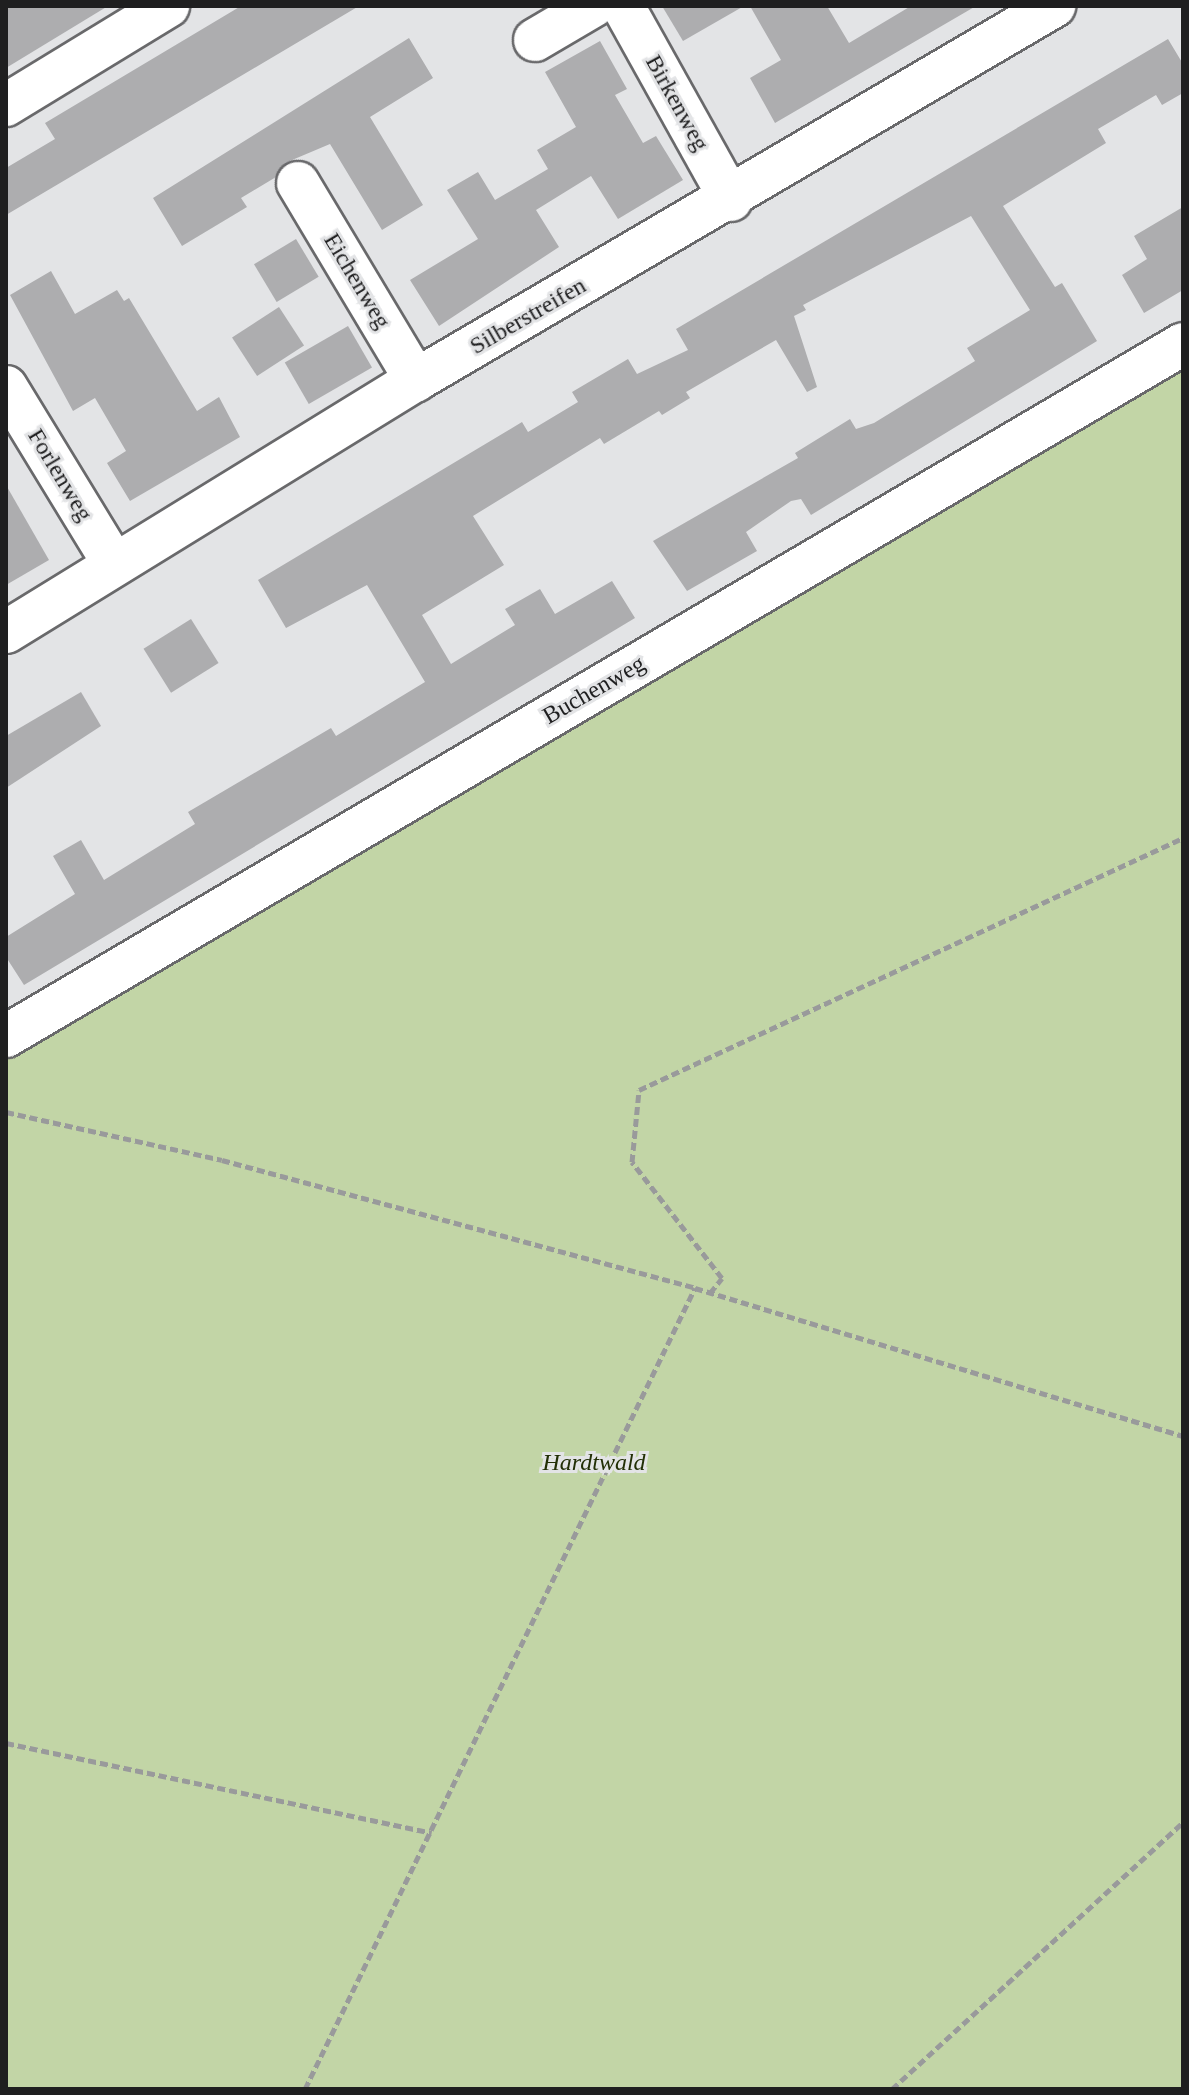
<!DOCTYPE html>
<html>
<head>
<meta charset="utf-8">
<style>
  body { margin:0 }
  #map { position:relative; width:1189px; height:2095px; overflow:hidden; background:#e3e4e6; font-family:"Times New Roman",serif }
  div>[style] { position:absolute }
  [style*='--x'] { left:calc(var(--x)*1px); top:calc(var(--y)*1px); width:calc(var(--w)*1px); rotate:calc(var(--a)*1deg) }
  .green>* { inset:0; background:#c2d5a6 }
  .building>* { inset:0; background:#adadaf; transform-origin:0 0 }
  .path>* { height:5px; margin-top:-2.5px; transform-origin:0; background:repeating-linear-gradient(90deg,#999a9b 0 8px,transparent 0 12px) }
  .roads { filter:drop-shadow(2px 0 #69696b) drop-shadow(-2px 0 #69696b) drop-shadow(0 2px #69696b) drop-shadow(0 -2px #69696b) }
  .minor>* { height:42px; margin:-21px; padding:0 21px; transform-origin:21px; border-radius:21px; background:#fff }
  span { translate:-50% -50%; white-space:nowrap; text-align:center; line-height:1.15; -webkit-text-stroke:6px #e3e4e6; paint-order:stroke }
  .street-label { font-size:24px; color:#1f1f20 }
  .park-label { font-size:24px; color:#222f06; font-style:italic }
  .frame { position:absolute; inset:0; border:8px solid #1f1f20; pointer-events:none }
</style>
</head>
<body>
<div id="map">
  <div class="green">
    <i style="clip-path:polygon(1183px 360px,1183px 2089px,6px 2089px,6px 1057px)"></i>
  </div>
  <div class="building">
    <i style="clip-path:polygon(6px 6px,108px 6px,6px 68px)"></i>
    <i style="clip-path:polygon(241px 6px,359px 6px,6px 215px,6px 168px,55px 139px,45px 123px)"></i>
    <i style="clip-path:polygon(662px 6px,744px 6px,683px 41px)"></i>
    <i style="clip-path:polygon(750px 6px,827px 6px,849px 43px,911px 6px,976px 6px,775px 123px,750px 78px,781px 60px)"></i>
    <i style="clip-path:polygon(409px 38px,433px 78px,370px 117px,423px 205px,382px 230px,330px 144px,285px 163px,276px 177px,241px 198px,247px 207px,182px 246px,153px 198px)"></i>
    <i style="clip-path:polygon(1168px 39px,1183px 64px,1183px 93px,1162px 105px,1156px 95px,1098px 129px,1106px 143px,1003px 206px,1055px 287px,1062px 283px,1097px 341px,811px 515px,801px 499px,791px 501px,746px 532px,757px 551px,687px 591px,653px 541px,798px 458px,795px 453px,850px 419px,856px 429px,874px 423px,975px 361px,967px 348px,1030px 310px,971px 216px,803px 305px,806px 310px,794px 316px,817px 387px,807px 392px,776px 340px,686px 392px,690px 398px,662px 415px,659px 411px,604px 444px,600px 438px,473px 516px,504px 565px,422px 615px,451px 664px,515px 625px,505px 609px,540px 589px,555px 614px,612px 581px,635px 618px,24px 985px,6px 957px,6px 937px,75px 894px,53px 856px,81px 840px,104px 880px,195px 824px,188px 812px,331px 728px,336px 736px,425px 682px,367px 585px,286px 628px,258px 580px,522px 422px,528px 432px,578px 402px,572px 392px,628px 359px,637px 374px,688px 350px,676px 329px)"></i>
    <i style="clip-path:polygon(600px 41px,627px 89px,615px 95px,643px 143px,656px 136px,683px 180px,618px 219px,591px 176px,536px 210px,559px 247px,439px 326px,410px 280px,478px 239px,447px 190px,478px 172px,495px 200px,548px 169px,537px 150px,576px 127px,545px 72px)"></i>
    <i style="clip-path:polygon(1183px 207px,1183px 290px,1144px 313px,1122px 275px,1147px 259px,1134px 236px)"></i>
    <i style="left:296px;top:239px;width:44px;height:49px;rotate:59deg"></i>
    <i style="clip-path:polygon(51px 271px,75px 314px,117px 290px,124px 301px,129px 298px,197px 411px,219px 397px,240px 437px,130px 501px,107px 463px,126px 451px,95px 398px,73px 411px,10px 295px)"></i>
    <i style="left:279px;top:307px;width:46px;height:56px;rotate:57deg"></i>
    <i style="left:348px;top:326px;width:48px;height:73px;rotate:60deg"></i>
    <i style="clip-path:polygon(6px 485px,49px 560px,6px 585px)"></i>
    <i style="left:191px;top:619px;width:52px;height:56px;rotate:58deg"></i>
    <i style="clip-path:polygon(81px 692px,101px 726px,6px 788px,6px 736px)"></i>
  </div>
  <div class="path">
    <i style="--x:6;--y:1112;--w:221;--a:12.5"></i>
    <i style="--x:222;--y:1160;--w:490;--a:15.1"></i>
    <i style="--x:695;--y:1288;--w:510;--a:16.87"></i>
    <i style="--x:710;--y:1293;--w:19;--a:-51"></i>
    <i style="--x:722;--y:1278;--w:147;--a:-127.8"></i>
    <i style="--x:632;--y:1162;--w:72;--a:-84.4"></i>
    <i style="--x:639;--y:1090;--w:600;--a:-24.86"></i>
    <i style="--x:6;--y:1743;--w:435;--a:11.9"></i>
    <i style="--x:305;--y:2089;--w:891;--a:-64.04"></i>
    <i style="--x:892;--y:2089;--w:395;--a:-42.5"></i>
  </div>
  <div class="roads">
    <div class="minor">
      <i style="--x:623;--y:6;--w:222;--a:60.9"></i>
      <i style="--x:535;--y:40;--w:67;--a:-30.4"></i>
      <i style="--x:6;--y:105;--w:190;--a:-31.4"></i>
      <i style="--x:298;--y:183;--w:230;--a:59.1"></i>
      <i style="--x:6;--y:387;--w:207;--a:58.6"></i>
      <i style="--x:6;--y:632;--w:481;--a:-31.6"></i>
      <i style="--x:416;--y:380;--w:740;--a:-30.38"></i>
      <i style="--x:6;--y:1036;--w:1365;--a:-30.45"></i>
    </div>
  </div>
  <div class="street-label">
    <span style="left:677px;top:103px;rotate:61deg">Birkenweg</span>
    <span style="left:357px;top:281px;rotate:59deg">Eichenweg</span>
    <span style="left:528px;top:316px;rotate:-30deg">Silberstreifen</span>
    <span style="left:60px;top:475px;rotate:59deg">Forlenweg</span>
    <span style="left:594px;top:690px;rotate:-30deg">Buchenweg</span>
  </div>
  <div class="park-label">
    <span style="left:594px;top:1463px">Hardtwald</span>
  </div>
  <div class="frame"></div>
</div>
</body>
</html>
